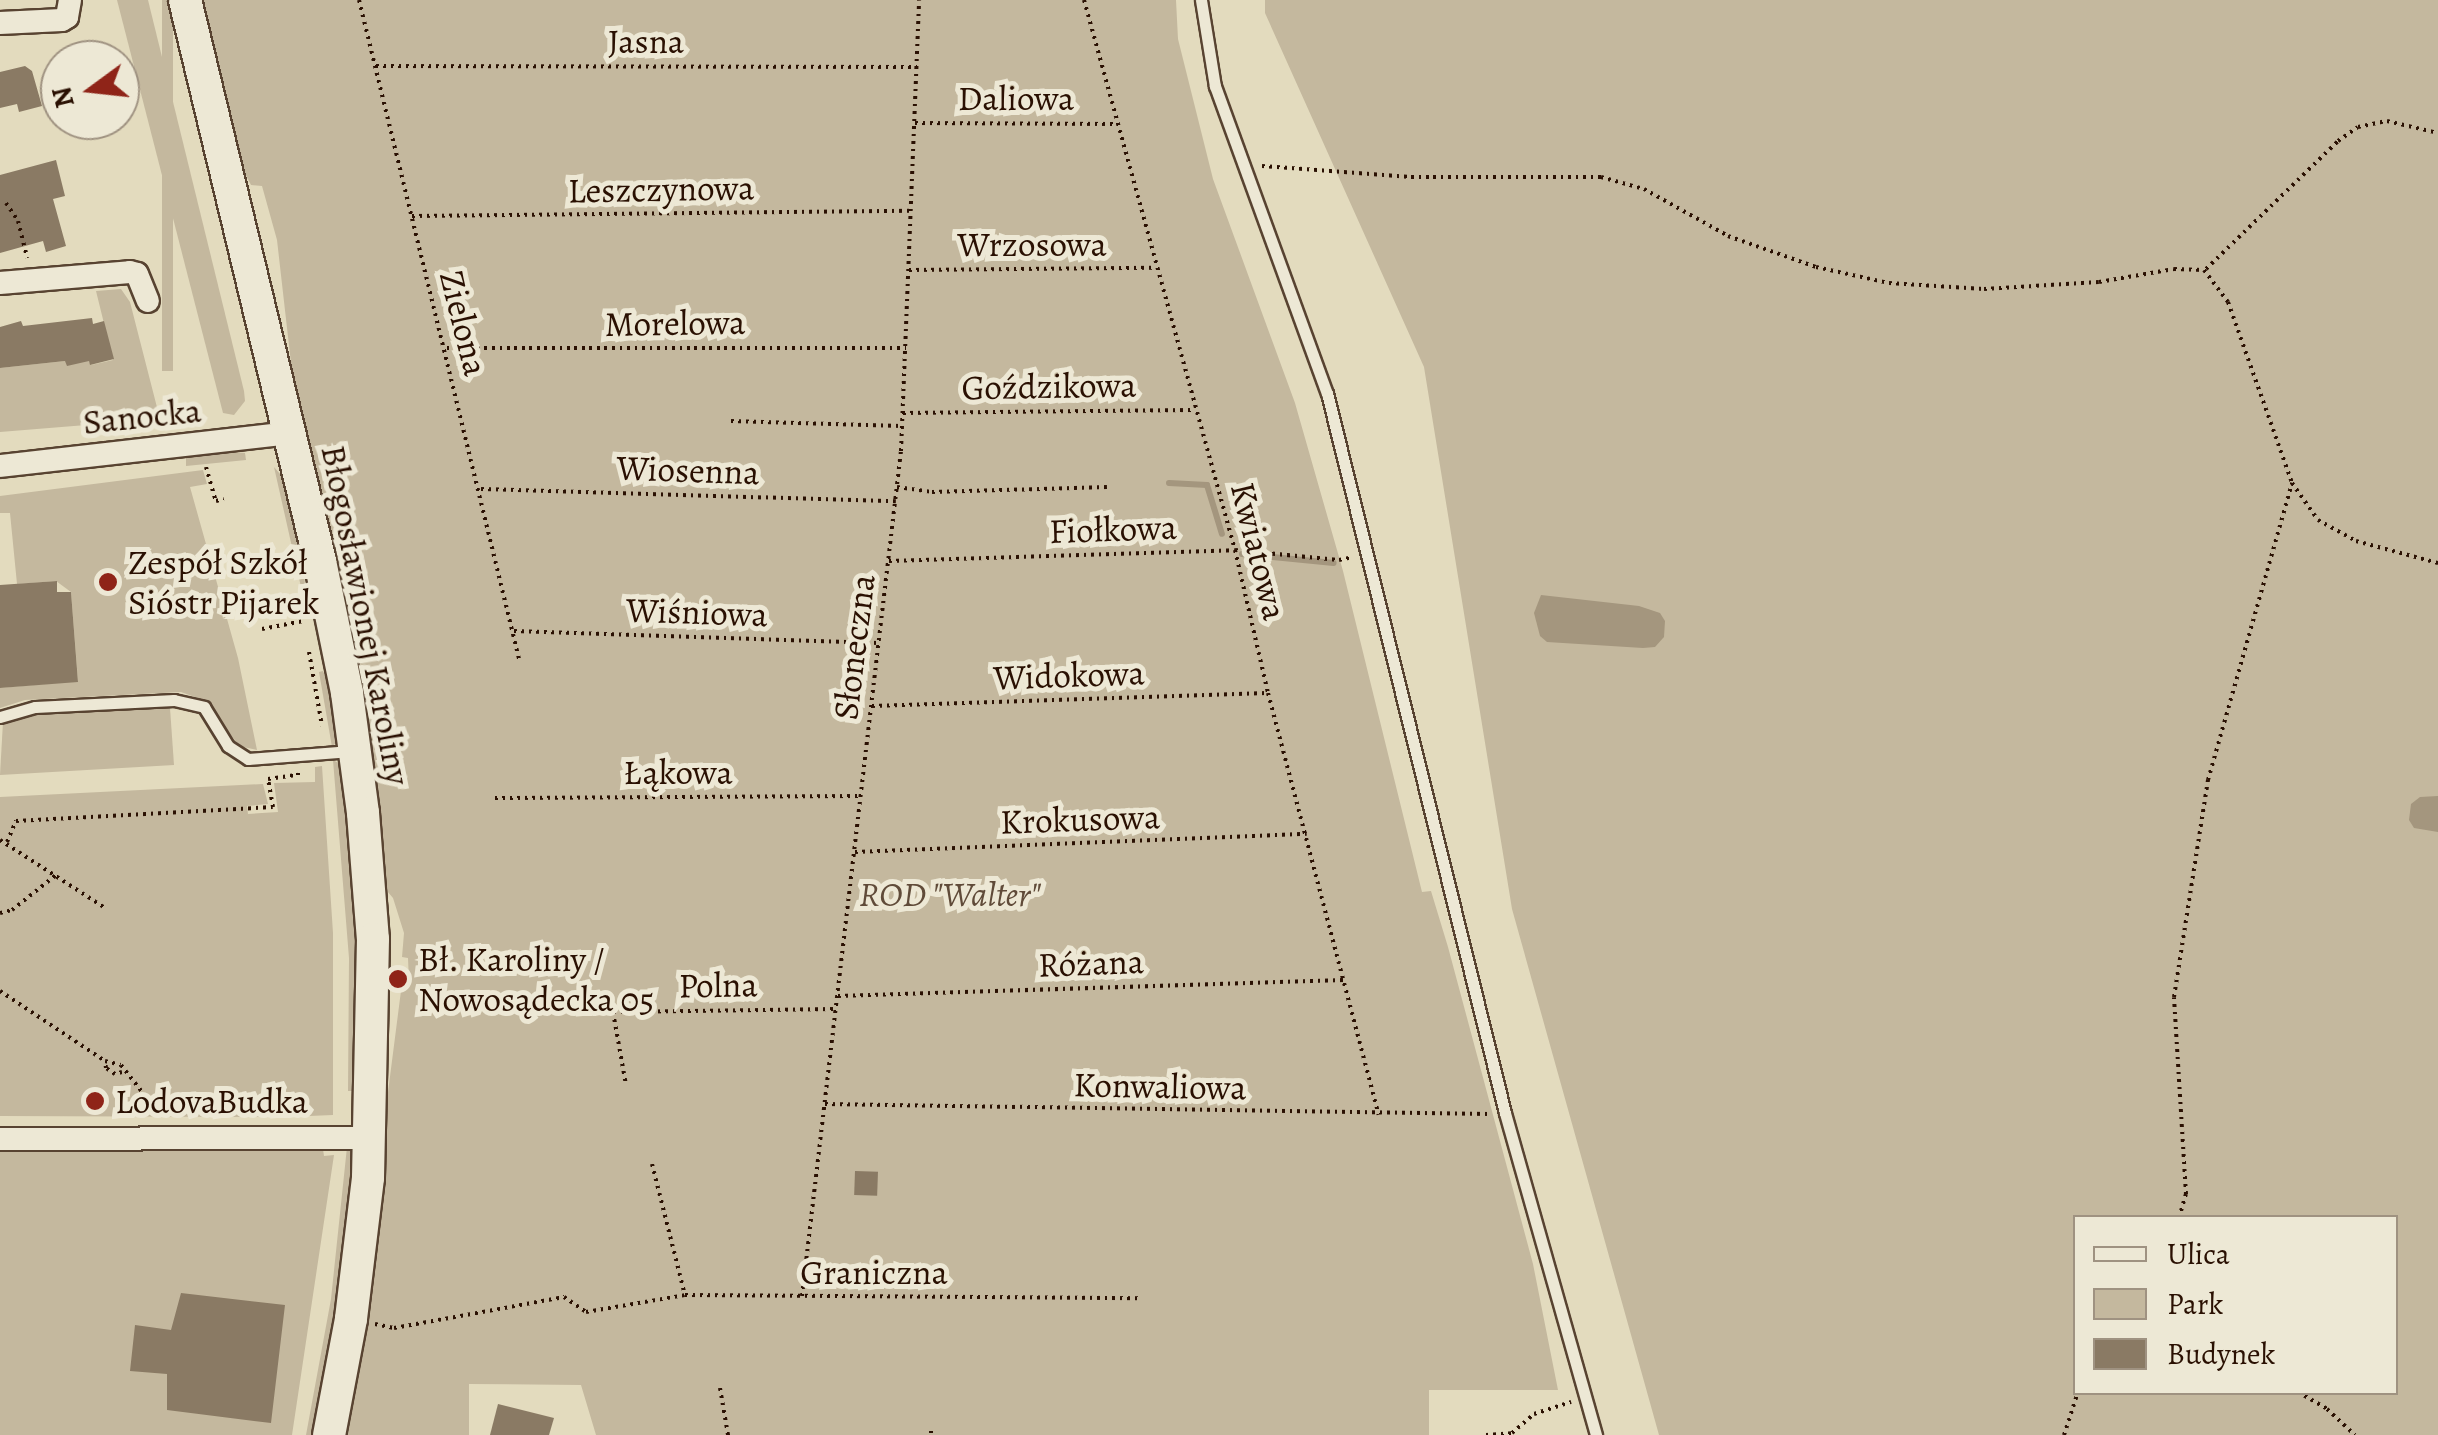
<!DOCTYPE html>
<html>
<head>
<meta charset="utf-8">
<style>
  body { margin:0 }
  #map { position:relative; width:2438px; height:1435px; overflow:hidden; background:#e3dbbe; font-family:Alegreya,serif }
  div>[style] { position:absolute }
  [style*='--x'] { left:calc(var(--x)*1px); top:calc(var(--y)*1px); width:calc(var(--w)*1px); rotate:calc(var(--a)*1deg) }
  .green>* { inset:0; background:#c4b89e; transform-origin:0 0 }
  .water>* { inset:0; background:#a4967e }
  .stream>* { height:6px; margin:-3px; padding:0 3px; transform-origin:3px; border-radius:3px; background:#a4967e }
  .building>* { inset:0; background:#8a7a64; transform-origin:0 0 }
  .path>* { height:4px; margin-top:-2px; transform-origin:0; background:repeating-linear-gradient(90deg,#2a1002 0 2.5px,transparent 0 7.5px) }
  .roads { filter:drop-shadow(2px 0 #584331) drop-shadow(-2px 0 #584331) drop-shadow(0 2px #584331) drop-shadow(0 -2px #584331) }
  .lane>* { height:11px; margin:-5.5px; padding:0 5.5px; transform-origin:5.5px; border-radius:5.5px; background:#ede8d5 }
  .street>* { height:22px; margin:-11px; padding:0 11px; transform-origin:11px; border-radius:11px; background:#ede8d5 }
  .secondary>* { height:32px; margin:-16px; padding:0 16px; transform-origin:16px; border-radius:16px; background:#ede8d5 }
  .dots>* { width:28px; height:28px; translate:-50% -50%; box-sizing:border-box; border:5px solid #ede8d5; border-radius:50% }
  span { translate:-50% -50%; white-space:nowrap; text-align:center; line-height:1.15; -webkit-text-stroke:10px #ede8d5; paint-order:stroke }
  .street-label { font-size:35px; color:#2a1002 }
  .poi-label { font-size:35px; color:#2a1002 }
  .left { translate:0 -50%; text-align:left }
  .park-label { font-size:35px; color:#604b39; font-style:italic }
  .legend { position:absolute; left:2073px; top:1215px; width:325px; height:180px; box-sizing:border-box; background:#ede8d5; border:2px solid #9f9281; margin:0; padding:12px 18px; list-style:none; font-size:30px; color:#2a1002 }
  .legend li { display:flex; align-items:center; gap:20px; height:50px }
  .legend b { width:50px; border:2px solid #9f9281 }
  .north { position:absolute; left:40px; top:40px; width:100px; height:100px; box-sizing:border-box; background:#ede8d5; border:2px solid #9f9281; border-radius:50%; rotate:255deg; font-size:28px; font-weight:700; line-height:40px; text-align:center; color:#2a1002 }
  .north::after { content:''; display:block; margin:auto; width:35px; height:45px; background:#8f2418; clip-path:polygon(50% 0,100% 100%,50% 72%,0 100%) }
</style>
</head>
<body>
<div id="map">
  <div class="green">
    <i style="clip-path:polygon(117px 0,148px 0,244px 391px,245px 401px,234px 415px,223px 413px)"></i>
    <i style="left:162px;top:0;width:11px;height:371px"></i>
    <i style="clip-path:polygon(197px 0,1176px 0,1178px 39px,1213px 179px,1295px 403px,1343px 571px,1422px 892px,1431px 891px,1448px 947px,1533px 1264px,1558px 1390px,1429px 1390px,1429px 1435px,596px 1435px,581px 1385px,469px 1384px,469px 1435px,344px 1435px,402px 983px,409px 982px,408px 958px,402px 957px,404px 933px,393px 898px,382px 885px,286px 369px,291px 363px,277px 240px,262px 186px,251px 185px,234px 152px)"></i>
    <i style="clip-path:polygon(evenodd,1265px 0,2438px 0,2438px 1435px,1659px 1435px,1512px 909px,1424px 367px,1265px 13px,1265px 0,2076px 1218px,2396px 1218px,2396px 1392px,2076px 1392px,2076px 1218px)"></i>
    <i style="clip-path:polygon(121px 289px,130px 302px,160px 419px,0 432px,0 368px,65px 361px,89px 361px,91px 365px,113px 360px,96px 291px)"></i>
    <i style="clip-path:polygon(233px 452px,245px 453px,246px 460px,186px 466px,186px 457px)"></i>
    <i style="clip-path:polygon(274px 467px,287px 482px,300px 524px,305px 586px,301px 587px)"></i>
    <i style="clip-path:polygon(203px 470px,207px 484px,190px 487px,238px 658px,257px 750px,239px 746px,206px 701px,181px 692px,25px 700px,0 708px,0 688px,78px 681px,71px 592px,56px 581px,17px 584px,10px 513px,0 513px,0 496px)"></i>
    <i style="clip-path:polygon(323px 671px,333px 695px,340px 738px,332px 747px,319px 672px)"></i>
    <i style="clip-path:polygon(170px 708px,174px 765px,0 775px,3px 722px,27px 714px)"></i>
    <i style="clip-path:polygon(333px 760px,342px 765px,356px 866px,360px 1091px,348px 1091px,349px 958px)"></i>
    <i style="clip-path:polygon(322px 766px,333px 933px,333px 1115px,309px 1116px,307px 1097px,286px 1100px,288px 1117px,0 1116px,0 797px,263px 784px,268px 804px,247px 806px,248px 814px,278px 812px,274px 783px,315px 782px,315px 767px)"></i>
    <i style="clip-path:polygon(347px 1147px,353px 1150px,352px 1218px,317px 1435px,306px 1435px,331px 1299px)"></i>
    <i style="clip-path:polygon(0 1149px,323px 1149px,324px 1156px,334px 1155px,292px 1435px,0 1435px)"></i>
  </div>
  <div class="water">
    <i style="clip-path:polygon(1541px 595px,1639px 606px,1660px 613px,1665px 621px,1664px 637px,1655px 647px,1643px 648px,1547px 642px,1540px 636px,1534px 613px)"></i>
    <i style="clip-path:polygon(2438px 796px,2438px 832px,2414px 828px,2409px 820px,2411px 804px,2420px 797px)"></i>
  </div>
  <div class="stream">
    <i style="--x:1169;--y:483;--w:38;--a:3"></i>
    <i style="--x:1207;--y:485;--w:51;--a:73"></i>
    <i style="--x:1242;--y:554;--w:92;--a:5.6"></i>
  </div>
  <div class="building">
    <i style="clip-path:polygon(25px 66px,32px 71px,42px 106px,19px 112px,17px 104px,0 108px,0 72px)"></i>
    <i style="clip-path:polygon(56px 160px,65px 196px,53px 199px,66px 246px,46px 252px,43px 241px,0 253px,0 175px)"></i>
    <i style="clip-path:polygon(92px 318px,93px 324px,104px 321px,114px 359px,90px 365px,89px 361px,67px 366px,65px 361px,0 368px,0 327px,21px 321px,23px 326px)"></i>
    <i style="clip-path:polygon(57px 581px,57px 592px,71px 592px,78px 682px,0 688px,0 585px)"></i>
    <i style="left:855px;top:1171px;width:23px;height:24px;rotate:2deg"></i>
    <i style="clip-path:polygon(181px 1293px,285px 1305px,271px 1423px,167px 1410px,167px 1374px,130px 1371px,135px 1325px,171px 1330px)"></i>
    <i style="clip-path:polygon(498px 1404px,554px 1418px,549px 1435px,490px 1435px)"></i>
  </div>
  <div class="path">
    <i style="--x:359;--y:0;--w:678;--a:76.35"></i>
    <i style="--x:1084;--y:0;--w:570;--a:74.65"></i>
    <i style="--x:1235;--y:550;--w:147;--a:77"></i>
    <i style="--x:1268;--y:693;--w:436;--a:75.3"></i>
    <i style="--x:376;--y:66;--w:541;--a:0.11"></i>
    <i style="--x:915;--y:123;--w:200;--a:0.3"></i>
    <i style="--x:1262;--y:166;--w:149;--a:4.2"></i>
    <i style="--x:1411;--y:177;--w:190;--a:0"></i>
    <i style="--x:1601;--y:177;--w:45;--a:15.6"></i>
    <i style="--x:1644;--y:189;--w:96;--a:29.2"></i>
    <i style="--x:1728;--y:236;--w:93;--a:19.4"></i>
    <i style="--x:1816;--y:267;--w:75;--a:12.4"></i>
    <i style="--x:1889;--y:283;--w:95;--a:3.6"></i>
    <i style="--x:1984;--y:289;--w:115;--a:-3.5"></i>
    <i style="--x:2099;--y:282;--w:76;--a:-9.8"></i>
    <i style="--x:2174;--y:269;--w:30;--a:2"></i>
    <i style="--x:2204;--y:270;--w:40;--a:53"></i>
    <i style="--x:2228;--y:302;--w:192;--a:70.5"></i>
    <i style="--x:2292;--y:483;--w:45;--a:54.9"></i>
    <i style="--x:2318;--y:520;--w:43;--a:28.9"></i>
    <i style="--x:2356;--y:541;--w:85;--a:15"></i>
    <i style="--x:6;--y:203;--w:22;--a:56"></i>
    <i style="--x:18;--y:221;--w:38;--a:76"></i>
    <i style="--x:412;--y:216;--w:499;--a:-0.6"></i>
    <i style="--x:2206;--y:269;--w:184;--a:-44.1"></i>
    <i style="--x:2338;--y:141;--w:24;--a:-35"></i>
    <i style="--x:2358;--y:127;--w:30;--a:-12"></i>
    <i style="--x:2387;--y:121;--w:52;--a:13.2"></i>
    <i style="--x:909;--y:270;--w:245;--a:-0.5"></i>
    <i style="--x:447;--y:348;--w:459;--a:0"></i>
    <i style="--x:903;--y:413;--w:290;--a:-0.6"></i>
    <i style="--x:731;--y:421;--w:171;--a:1.7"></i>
    <i style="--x:206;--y:467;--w:35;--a:74"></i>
    <i style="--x:216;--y:501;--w:8;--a:-14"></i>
    <i style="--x:897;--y:487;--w:35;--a:8"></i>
    <i style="--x:932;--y:492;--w:175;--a:-1.6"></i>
    <i style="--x:481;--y:489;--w:415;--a:1.7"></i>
    <i style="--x:889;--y:561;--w:346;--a:-1.8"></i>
    <i style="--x:1235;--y:550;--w:104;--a:5.5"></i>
    <i style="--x:1339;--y:560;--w:14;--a:-12"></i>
    <i style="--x:262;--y:629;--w:42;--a:-11"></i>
    <i style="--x:514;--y:631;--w:365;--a:1.9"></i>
    <i style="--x:309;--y:652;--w:75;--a:80"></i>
    <i style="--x:872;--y:706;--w:395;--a:-1.9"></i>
    <i style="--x:495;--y:798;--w:366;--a:-0.3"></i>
    <i style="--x:0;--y:840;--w:125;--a:32.9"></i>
    <i style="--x:7;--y:842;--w:23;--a:-67"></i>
    <i style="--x:16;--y:821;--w:257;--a:-3.1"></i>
    <i style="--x:273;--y:807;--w:28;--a:-100"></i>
    <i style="--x:268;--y:779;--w:30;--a:-8"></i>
    <i style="--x:298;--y:775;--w:4;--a:-90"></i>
    <i style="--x:855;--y:852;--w:452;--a:-2.3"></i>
    <i style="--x:0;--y:913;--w:12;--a:-14"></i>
    <i style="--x:12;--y:910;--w:56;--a:-38.5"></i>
    <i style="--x:0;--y:991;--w:126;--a:33.7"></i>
    <i style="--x:838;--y:996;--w:507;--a:-1.81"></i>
    <i style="--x:480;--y:1002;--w:133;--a:4.3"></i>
    <i style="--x:613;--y:1012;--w:222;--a:-0.8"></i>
    <i style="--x:613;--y:1012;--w:74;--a:79.9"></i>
    <i style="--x:122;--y:1072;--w:7;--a:164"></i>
    <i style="--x:115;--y:1074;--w:11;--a:-146"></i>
    <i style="--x:106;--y:1068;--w:7;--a:-98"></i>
    <i style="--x:105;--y:1061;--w:16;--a:14"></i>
    <i style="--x:121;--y:1065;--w:65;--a:51.9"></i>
    <i style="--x:825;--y:1104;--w:665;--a:0.86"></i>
    <i style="--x:652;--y:1164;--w:135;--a:75.9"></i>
    <i style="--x:2179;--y:1218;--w:25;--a:-74"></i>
    <i style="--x:2186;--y:1194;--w:197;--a:-93.5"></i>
    <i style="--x:2174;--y:997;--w:220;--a:-81.1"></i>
    <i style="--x:2208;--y:780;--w:309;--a:-74.2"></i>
    <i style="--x:802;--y:1296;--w:851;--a:-83.32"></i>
    <i style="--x:901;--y:451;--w:451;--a:-87.7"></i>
    <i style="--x:375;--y:1324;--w:19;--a:12"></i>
    <i style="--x:394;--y:1328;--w:173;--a:-10.3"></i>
    <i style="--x:564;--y:1297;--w:27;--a:34"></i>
    <i style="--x:586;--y:1312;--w:100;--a:-9.7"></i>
    <i style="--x:685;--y:1295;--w:455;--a:0.4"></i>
    <i style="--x:720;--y:1388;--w:48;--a:80.3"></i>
    <i style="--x:2298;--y:1392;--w:34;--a:30"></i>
    <i style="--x:2327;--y:1409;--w:38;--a:43"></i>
    <i style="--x:931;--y:1431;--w:4;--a:90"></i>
    <i style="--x:1486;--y:1435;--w:26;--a:-4"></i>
    <i style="--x:1512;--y:1433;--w:29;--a:-41"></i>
    <i style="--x:1534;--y:1414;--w:39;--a:-18"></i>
    <i style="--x:2064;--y:1435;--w:45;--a:-72"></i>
  </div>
  <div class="roads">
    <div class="lane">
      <i style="--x:1201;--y:0;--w:87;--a:80.8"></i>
      <i style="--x:1215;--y:86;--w:327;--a:70"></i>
      <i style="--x:1327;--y:393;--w:742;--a:76.11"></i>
      <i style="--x:1505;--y:1113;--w:335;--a:74.2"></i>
      <i style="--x:0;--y:717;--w:36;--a:-16"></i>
      <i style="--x:35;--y:707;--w:139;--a:-2.9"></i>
      <i style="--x:174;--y:700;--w:31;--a:13"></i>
      <i style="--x:204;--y:707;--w:46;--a:58.4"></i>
      <i style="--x:228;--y:746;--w:24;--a:33"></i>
      <i style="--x:248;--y:759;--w:103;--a:-4.4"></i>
    </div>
    <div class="street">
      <i style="--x:0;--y:23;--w:62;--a:-2.8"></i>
      <i style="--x:62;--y:20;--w:6;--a:-31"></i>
      <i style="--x:67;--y:17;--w:17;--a:-80"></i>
      <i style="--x:0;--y:283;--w:130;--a:-4.8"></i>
      <i style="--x:130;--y:272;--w:7;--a:16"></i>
      <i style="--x:137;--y:274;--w:29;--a:68"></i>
      <i style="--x:0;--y:466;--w:292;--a:-6.5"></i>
      <i style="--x:0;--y:1139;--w:370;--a:-0.2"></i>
    </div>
    <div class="secondary">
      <i style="--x:185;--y:0;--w:577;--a:76.47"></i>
      <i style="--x:320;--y:561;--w:135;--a:78.4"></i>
      <i style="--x:347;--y:693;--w:121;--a:82.4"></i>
      <i style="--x:363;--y:813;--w:126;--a:85.5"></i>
      <i style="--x:373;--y:939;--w:239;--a:91.2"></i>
      <i style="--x:368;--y:1178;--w:142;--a:96.9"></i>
      <i style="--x:351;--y:1319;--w:118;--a:100.7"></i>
    </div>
  </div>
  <div class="dots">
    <i style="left:108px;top:582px;background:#8f2418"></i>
    <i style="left:398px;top:979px;background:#8f2418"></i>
    <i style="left:95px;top:1101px;background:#8f2418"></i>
  </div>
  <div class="street-label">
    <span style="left:646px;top:41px">Jasna</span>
    <span style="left:1016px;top:98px">Daliowa</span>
    <span style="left:661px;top:189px;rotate:-1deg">Leszczynowa</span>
    <span style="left:1032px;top:244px">Wrzosowa</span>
    <span style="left:464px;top:323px;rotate:76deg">Zielona</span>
    <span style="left:675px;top:323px;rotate:-1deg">Morelowa</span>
    <span style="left:1049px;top:386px;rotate:-1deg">Goździkowa</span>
    <span style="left:142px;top:416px;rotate:-6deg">Sanocka</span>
    <span style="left:688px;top:470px;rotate:2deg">Wiosenna</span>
    <span style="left:1113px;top:529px;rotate:-2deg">Fiołkowa</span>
    <span style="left:1259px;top:551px;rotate:76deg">Kwiatowa</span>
    <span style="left:697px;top:612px;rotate:2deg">Wiśniowa</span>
    <span style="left:366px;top:615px;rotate:79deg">Błogosławionej Karoliny</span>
    <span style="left:854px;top:647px;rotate:-83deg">Słoneczna</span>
    <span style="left:1069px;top:675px;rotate:-2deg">Widokowa</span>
    <span style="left:678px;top:772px">Łąkowa</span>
    <span style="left:1080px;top:819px;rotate:-2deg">Krokusowa</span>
    <span style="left:1091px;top:963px;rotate:-2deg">Różana</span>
    <span style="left:718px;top:985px;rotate:-1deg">Polna</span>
    <span style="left:1160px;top:1086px;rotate:1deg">Konwaliowa</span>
    <span style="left:874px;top:1272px">Graniczna</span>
  </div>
  <div class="poi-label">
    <span class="left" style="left:128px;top:582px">Zespół Szkół<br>Sióstr Pijarek</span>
    <span class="left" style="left:418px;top:979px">Bł. Karoliny /<br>Nowosądecka 05</span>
    <span class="left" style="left:115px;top:1101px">LodovaBudka</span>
  </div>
  <div class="park-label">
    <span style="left:950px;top:894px">ROD "Walter"</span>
  </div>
  <ul class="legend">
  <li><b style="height:12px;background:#ede8d5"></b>Ulica</li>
  <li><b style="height:28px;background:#c4b89e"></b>Park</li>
  <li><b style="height:28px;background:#8a7a64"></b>Budynek</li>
  </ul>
  <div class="north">N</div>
</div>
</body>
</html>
